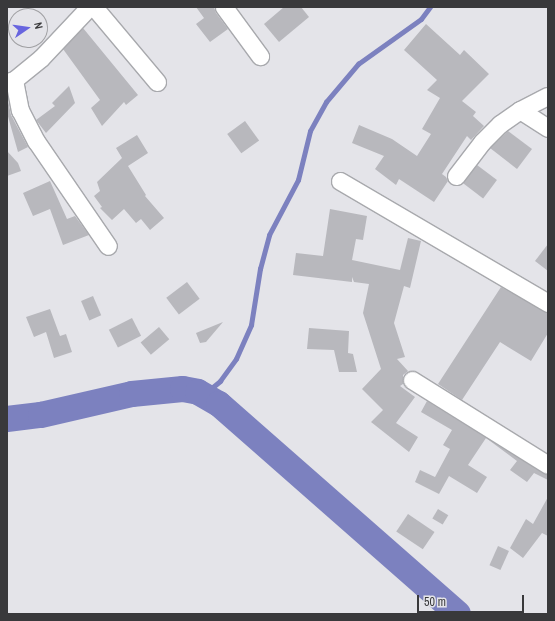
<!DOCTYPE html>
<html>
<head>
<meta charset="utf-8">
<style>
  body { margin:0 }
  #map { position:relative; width:555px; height:621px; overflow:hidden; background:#e4e4e9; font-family:"Archivo Narrow",sans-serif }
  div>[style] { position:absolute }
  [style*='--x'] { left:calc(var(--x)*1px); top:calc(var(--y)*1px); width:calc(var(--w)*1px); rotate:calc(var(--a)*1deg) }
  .stream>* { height:4.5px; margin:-2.25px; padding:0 2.25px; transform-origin:2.25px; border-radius:2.25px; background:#7c81bf }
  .river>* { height:26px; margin:-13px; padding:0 13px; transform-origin:13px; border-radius:13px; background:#7c81bf }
  .building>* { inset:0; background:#b8b8bd; transform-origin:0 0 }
  .roads { filter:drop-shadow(1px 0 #a8a9ad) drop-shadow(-1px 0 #a8a9ad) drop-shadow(0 1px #a8a9ad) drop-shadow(0 -1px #a8a9ad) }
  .minor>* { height:17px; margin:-8.5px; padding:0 8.5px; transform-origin:8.5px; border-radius:8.5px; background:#fff }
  span { translate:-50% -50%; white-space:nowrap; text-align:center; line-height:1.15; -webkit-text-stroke:3px #e4e4e9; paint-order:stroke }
  .frame { position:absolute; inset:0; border:8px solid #39393b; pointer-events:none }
  .north { position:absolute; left:8px; top:8px; width:40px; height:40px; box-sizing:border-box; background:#e4e4e9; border:1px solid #a0a0a3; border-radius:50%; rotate:77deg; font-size:11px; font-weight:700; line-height:16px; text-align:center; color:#39393b }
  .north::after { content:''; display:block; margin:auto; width:14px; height:18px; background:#6865df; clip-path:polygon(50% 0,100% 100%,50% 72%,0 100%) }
  .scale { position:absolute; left:417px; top:595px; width:107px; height:18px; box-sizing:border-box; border:2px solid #39393b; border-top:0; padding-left:5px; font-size:12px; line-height:14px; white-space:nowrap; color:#39393b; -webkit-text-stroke:3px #e4e4e9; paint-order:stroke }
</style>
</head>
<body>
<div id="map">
  <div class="stream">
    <i style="--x:203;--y:395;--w:22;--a:-39"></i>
    <i style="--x:220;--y:381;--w:27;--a:-54"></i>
    <i style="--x:236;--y:359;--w:37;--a:-66"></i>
    <i style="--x:251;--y:325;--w:57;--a:-80.9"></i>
    <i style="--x:260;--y:269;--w:35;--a:-75"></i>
    <i style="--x:269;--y:235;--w:62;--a:-62.2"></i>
    <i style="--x:298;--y:180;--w:50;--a:-76.2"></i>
    <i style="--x:310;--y:131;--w:33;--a:-61"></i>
    <i style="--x:326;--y:102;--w:50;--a:-49.9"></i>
    <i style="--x:358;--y:64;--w:77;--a:-35.5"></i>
    <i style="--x:421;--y:19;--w:15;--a:-53"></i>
  </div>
  <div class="river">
    <i style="--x:7;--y:419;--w:34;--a:-7"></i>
    <i style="--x:41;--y:415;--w:93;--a:-13"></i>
    <i style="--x:132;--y:394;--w:51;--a:-5.6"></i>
    <i style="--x:183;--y:389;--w:15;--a:11"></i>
    <i style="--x:198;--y:392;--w:24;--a:30"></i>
    <i style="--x:219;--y:404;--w:318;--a:41.3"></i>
  </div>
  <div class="building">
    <i style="clip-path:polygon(196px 7px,214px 7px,216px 13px,228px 29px,210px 42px,196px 24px,204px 18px)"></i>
    <i style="clip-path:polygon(284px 7px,301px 7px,309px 17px,279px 42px,264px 24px)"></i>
    <i style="clip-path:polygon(426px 24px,460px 55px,464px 50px,489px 74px,462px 101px,476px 112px,473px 116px,484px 126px,471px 140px,467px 136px,442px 174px,446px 177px,448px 181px,434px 202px,399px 179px,396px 185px,375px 169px,384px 156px,352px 143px,359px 125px,392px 139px,417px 156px,431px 134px,422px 129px,440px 98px,427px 90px,437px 80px,404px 50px)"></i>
    <i style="clip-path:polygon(83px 28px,138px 95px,126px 105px,124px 102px,102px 126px,91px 108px,100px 100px,63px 49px)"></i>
    <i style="clip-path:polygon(69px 86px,75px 103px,46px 133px,36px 120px,55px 106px,52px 103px)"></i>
    <i style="clip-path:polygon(7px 96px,11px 115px,28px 147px,18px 152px,7px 113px)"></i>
    <i style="left:245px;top:121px;width:24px;height:22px;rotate:54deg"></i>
    <i style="clip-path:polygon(508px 131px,532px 149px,517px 169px,490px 148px)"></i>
    <i style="clip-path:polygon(137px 135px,148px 153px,128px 166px,146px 195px,145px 196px,164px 218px,150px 230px,141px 219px,136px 223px,124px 209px,112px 220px,100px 208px,102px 207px,94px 196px,100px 191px,97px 182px,122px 158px,116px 148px)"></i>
    <i style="clip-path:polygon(7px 151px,18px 163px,21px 171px,7px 176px)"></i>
    <i style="left:477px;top:165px;width:25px;height:23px;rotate:37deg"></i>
    <i style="clip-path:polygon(50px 181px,67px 219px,75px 216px,89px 235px,63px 245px,50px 209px,33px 216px,23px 193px)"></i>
    <i style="clip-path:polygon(330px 209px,367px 216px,363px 240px,356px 239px,352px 260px,400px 270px,408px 238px,421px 241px,410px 288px,404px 286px,394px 323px,405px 357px,397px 359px,408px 371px,403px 375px,403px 384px,400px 386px,415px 397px,396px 423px,418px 437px,409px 452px,371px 422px,383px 410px,362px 389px,381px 369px,363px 313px,369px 284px,354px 282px,352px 277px,352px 282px,293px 275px,296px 253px,323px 256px)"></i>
    <i style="clip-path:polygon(548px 244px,548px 271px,535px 261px)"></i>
    <i style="left:187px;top:282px;width:21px;height:26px;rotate:53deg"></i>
    <i style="clip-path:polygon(501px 287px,548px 313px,548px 333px,531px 361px,500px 342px,462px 400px,438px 384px)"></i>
    <i style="left:93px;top:296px;width:21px;height:13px;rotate:67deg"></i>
    <i style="clip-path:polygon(50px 309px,60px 336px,66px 334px,72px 352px,54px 358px,46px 332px,34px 337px,26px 317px)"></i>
    <i style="left:132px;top:318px;width:20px;height:26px;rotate:63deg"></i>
    <i style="clip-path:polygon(223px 322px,206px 342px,200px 343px,196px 333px)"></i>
    <i style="left:159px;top:327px;width:16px;height:24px;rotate:50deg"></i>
    <i style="clip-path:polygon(309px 328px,349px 331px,348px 353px,353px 354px,357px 372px,339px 372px,334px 350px,307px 349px)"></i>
    <i style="clip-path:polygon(427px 401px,543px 473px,548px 475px,548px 480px,534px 473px,527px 482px,510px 470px,517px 461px,486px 438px,468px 465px,487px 477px,477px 493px,449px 476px,439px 494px,415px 482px,420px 470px,435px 477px,450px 449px,443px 445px,452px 430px,421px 412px)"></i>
    <i style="clip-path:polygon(548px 497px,548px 536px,542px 533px,523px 558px,510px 548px,526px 519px,533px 524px)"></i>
    <i style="left:438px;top:509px;width:12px;height:11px;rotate:31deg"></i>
    <i style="left:408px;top:514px;width:32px;height:21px;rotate:34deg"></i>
    <i style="left:498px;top:546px;width:12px;height:21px;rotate:24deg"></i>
  </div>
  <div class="roads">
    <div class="minor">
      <i style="--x:94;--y:7;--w:98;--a:50"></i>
      <i style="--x:224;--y:7;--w:61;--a:53.7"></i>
      <i style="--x:14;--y:80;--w:31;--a:79"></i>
      <i style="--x:20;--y:110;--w:35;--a:63"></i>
      <i style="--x:36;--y:141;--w:127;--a:55.6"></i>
      <i style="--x:7;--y:82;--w:7;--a:-16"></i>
      <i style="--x:14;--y:80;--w:35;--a:-39"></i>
      <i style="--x:41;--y:58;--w:70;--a:-46.7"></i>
      <i style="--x:520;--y:110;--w:33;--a:33"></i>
      <i style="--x:456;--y:176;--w:43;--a:-52.6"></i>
      <i style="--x:482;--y:142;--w:25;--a:-45"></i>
      <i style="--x:500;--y:124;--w:24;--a:-35"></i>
      <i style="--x:520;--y:110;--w:31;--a:-27"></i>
      <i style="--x:340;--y:181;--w:241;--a:30.4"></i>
      <i style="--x:412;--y:380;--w:160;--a:32"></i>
    </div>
  </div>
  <div class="frame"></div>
  <div class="north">N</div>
  <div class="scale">50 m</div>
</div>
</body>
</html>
